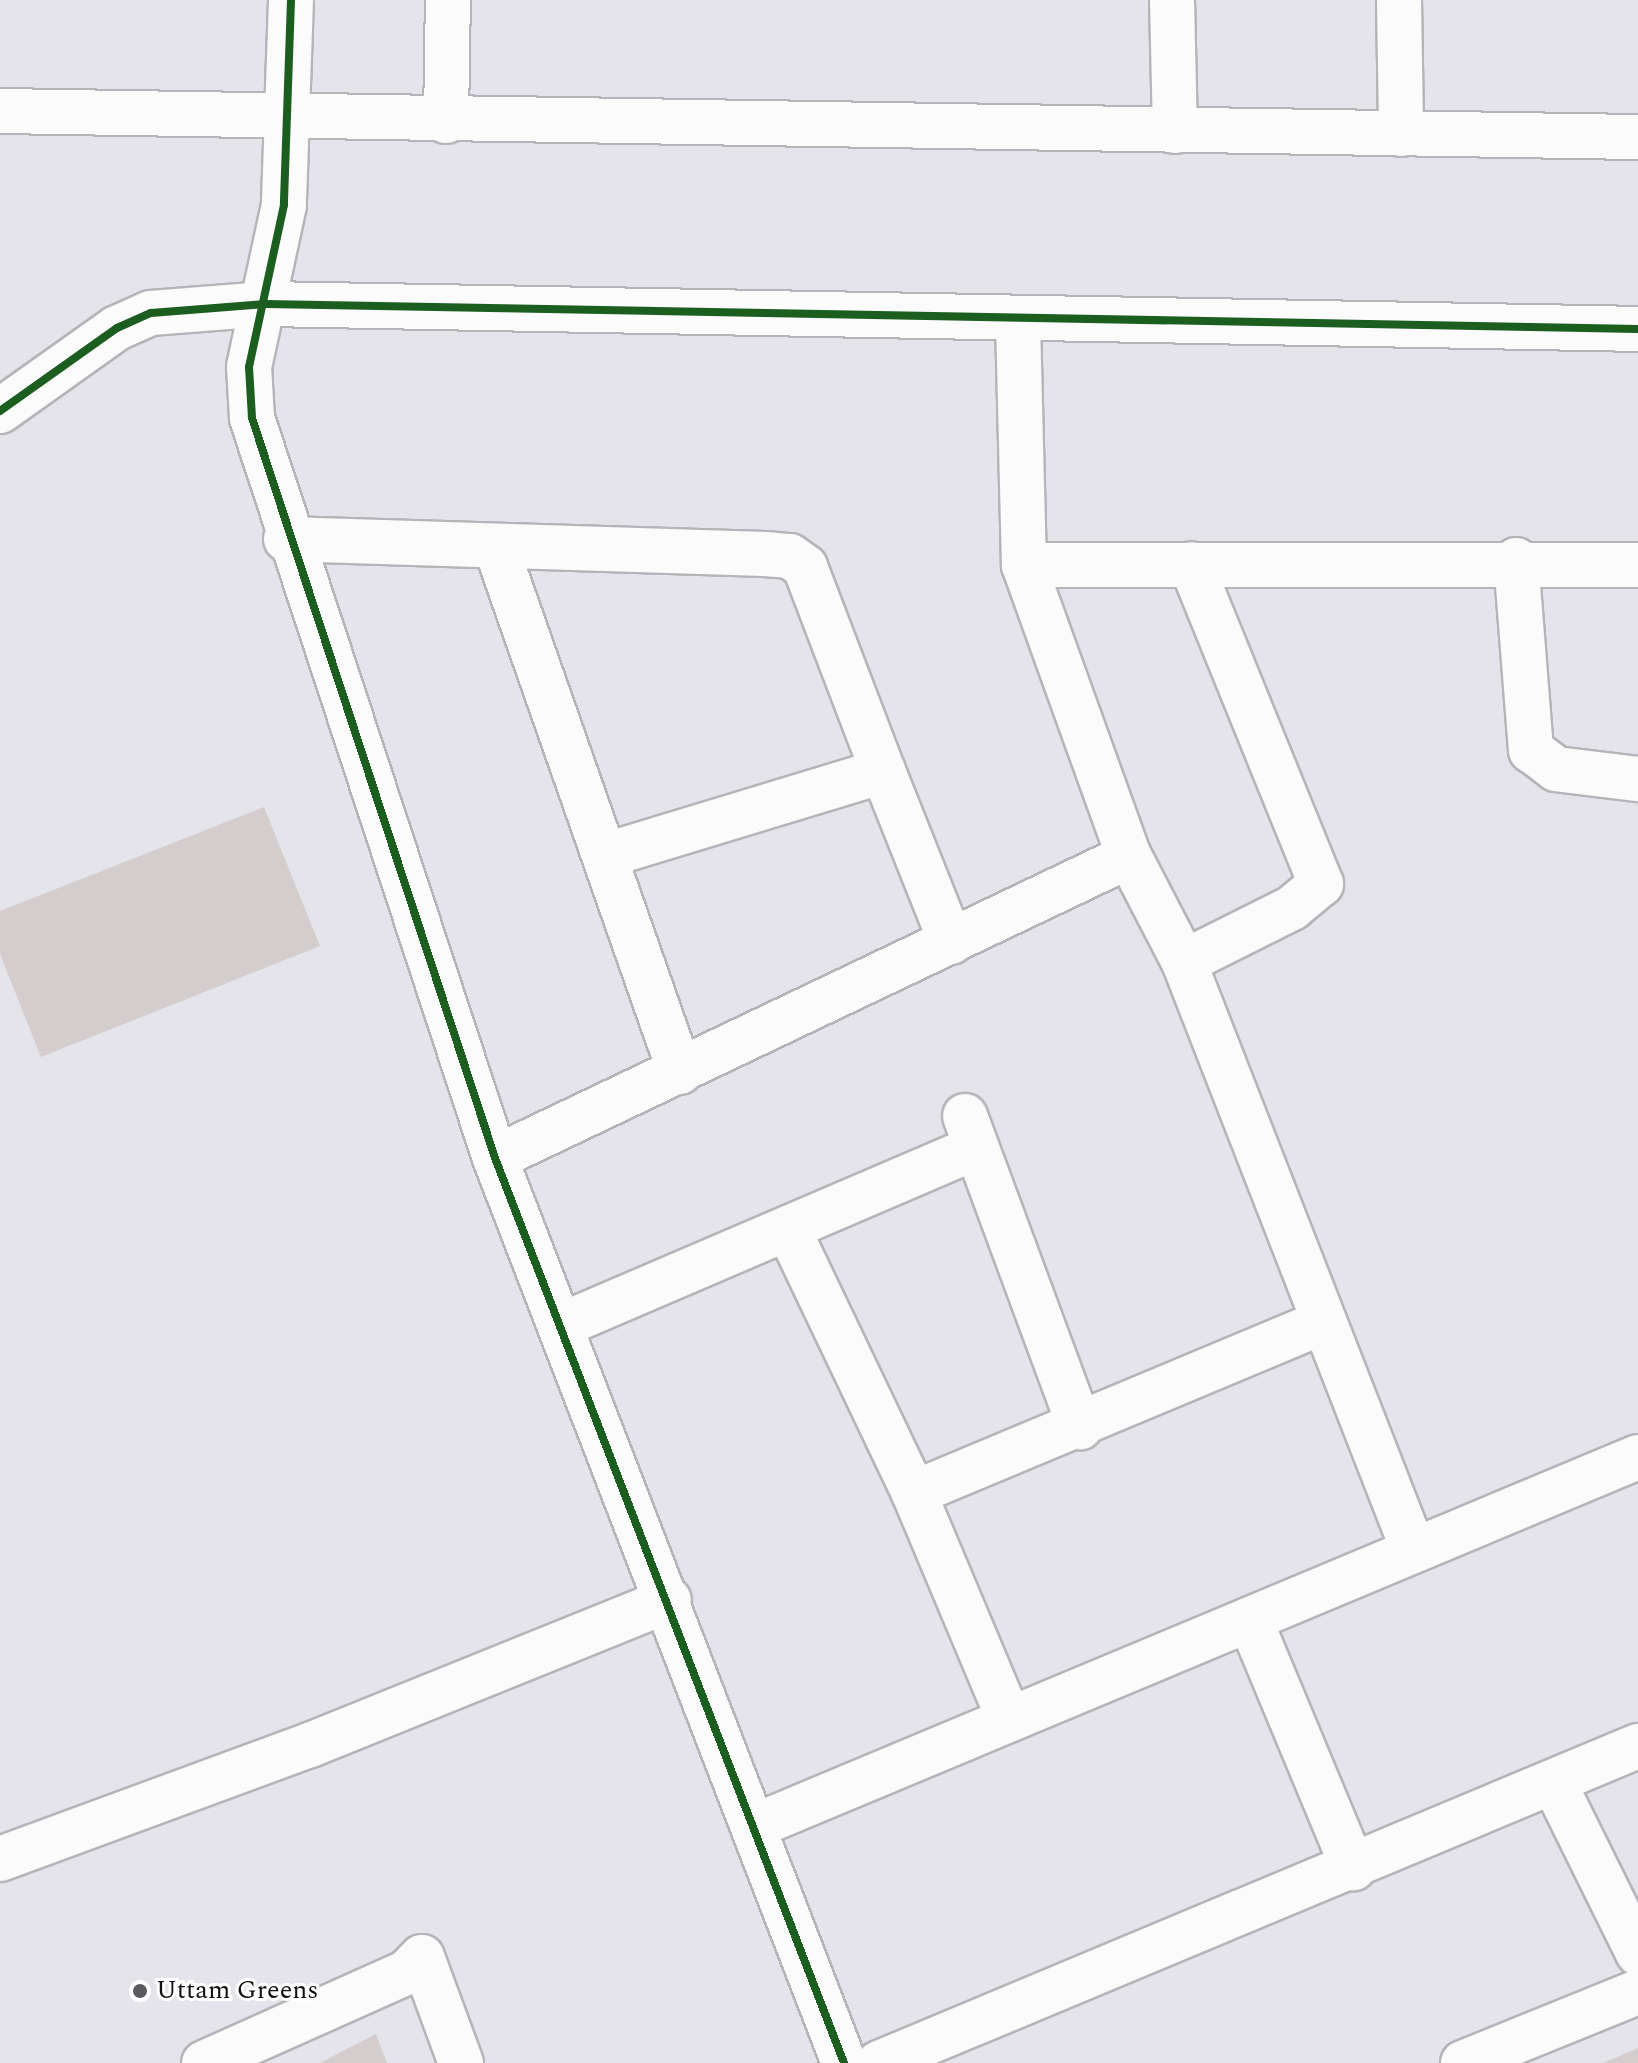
<!DOCTYPE html>
<html>
<head>
<meta charset="utf-8">
<style>
  body { margin:0 }
  #map { position:relative; width:1638px; height:2063px; overflow:hidden; background:#e4e4ea; font-family:Spectral,serif }
  div>[style] { position:absolute }
  [style*='--x'] { left:calc(var(--x)*1px); top:calc(var(--y)*1px); width:calc(var(--w)*1px); rotate:calc(var(--a)*1deg) }
  .building>* { inset:0; background:#d3cdce }
  .roads { filter:drop-shadow(2px 0 #b4b5b9) drop-shadow(-2px 0 #b4b5b9) drop-shadow(0 2px #b4b5b9) drop-shadow(0 -2px #b4b5b9) }
  .minor>* { height:44px; margin:-22px; padding:0 22px; transform-origin:22px; border-radius:22px; background:#fbfbfc }
  .cycleway>* { height:8px; margin:-4px; padding:0 4px; transform-origin:4px; border-radius:4px; background:#1b5e20 }
  .dots>* { width:22px; height:22px; translate:-50% -50%; box-sizing:border-box; border:4px solid #fff; border-radius:50% }
  span { translate:-50% -50%; white-space:nowrap; text-align:center; line-height:1.15; -webkit-text-stroke:6px #fff; paint-order:stroke }
  .poi-label { font-size:26px; color:#101013 }
  .left { translate:0 -50%; text-align:left }
</style>
</head>
<body>
<div id="map">
  <div class="building">
    <i style="clip-path:polygon(264px 807px,320px 946px,41px 1057px,0 954px,0 911px)"></i>
    <i style="clip-path:polygon(376px 2034px,387px 2063px,320px 2063px)"></i>
    <i style="clip-path:polygon(1638px 2048px,1638px 2063px,1603px 2063px)"></i>
  </div>
  <div class="roads">
    <div class="minor">
      <i style="--x:291;--y:0;--w:205;--a:92"></i>
      <i style="--x:284;--y:205;--w:166;--a:102.2"></i>
      <i style="--x:249;--y:367;--w:51;--a:86.6"></i>
      <i style="--x:252;--y:418;--w:779;--a:71.82"></i>
      <i style="--x:495;--y:1158;--w:970;--a:68.91"></i>
      <i style="--x:1172;--y:0;--w:131;--a:88.7"></i>
      <i style="--x:1399;--y:0;--w:134;--a:89.1"></i>
      <i style="--x:0;--y:111;--w:1638;--a:0.91"></i>
      <i style="--x:446;--y:121;--w:121;--a:-89.1"></i>
      <i style="--x:1018;--y:321;--w:244;--a:88.6"></i>
      <i style="--x:1024;--y:565;--w:309;--a:70.2"></i>
      <i style="--x:1129;--y:856;--w:119;--a:62.6"></i>
      <i style="--x:1184;--y:962;--w:630;--a:68.69"></i>
      <i style="--x:0;--y:411;--w:143;--a:-35.4"></i>
      <i style="--x:117;--y:328;--w:37;--a:-24"></i>
      <i style="--x:151;--y:313;--w:115;--a:-4.5"></i>
      <i style="--x:266;--y:304;--w:1372;--a:1.04"></i>
      <i style="--x:286;--y:539;--w:479;--a:1.8"></i>
      <i style="--x:765;--y:554;--w:25;--a:5"></i>
      <i style="--x:790;--y:556;--w:19;--a:36"></i>
      <i style="--x:805;--y:567;--w:218;--a:69.1"></i>
      <i style="--x:883;--y:771;--w:288;--a:163.1"></i>
      <i style="--x:497;--y:550;--w:553;--a:70.68"></i>
      <i style="--x:1516;--y:560;--w:191;--a:85.5"></i>
      <i style="--x:1531;--y:750;--w:31;--a:37"></i>
      <i style="--x:1556;--y:769;--w:83;--a:7"></i>
      <i style="--x:1024;--y:565;--w:614;--a:0"></i>
      <i style="--x:883;--y:771;--w:184;--a:68.3"></i>
      <i style="--x:1184;--y:962;--w:121;--a:-26.6"></i>
      <i style="--x:1292;--y:908;--w:38;--a:-40"></i>
      <i style="--x:1321;--y:884;--w:345;--a:-112.1"></i>
      <i style="--x:965;--y:1116;--w:332;--a:69.7"></i>
      <i style="--x:495;--y:1158;--w:702;--a:-25.47"></i>
      <i style="--x:790;--y:1233;--w:288;--a:64.5"></i>
      <i style="--x:914;--y:1493;--w:243;--a:67.2"></i>
      <i style="--x:564;--y:1324;--w:446;--a:-23.2"></i>
      <i style="--x:914;--y:1493;--w:440;--a:-22.7"></i>
      <i style="--x:1250;--y:1620;--w:269;--a:67.4"></i>
      <i style="--x:1554;--y:1783;--w:190;--a:63.7"></i>
      <i style="--x:755;--y:1826;--w:957;--a:-22.68"></i>
      <i style="--x:0;--y:1859;--w:330;--a:-20.2"></i>
      <i style="--x:310;--y:1745;--w:387;--a:-22"></i>
      <i style="--x:204;--y:2063;--w:222;--a:-24.1"></i>
      <i style="--x:407;--y:1972;--w:21;--a:-45"></i>
      <i style="--x:422;--y:1957;--w:113;--a:69.8"></i>
      <i style="--x:879;--y:2063;--w:823;--a:-22.67"></i>
      <i style="--x:1463;--y:2063;--w:189;--a:-22.1"></i>
    </div>
  </div>
  <div class="cycleway">
    <i style="--x:291;--y:0;--w:205;--a:92"></i>
    <i style="--x:284;--y:205;--w:166;--a:102.2"></i>
    <i style="--x:249;--y:367;--w:51;--a:86.6"></i>
    <i style="--x:252;--y:418;--w:779;--a:71.82"></i>
    <i style="--x:495;--y:1158;--w:970;--a:68.91"></i>
    <i style="--x:0;--y:411;--w:143;--a:-35.4"></i>
    <i style="--x:117;--y:328;--w:37;--a:-24"></i>
    <i style="--x:151;--y:313;--w:115;--a:-4.5"></i>
    <i style="--x:266;--y:304;--w:1372;--a:1.04"></i>
  </div>
  <div class="dots">
    <i style="left:140px;top:1991px;background:#5a5a5e"></i>
  </div>
  <div class="poi-label">
    <span class="left" style="left:156px;top:1991px">Uttam Greens</span>
  </div>
</div>
</body>
</html>
